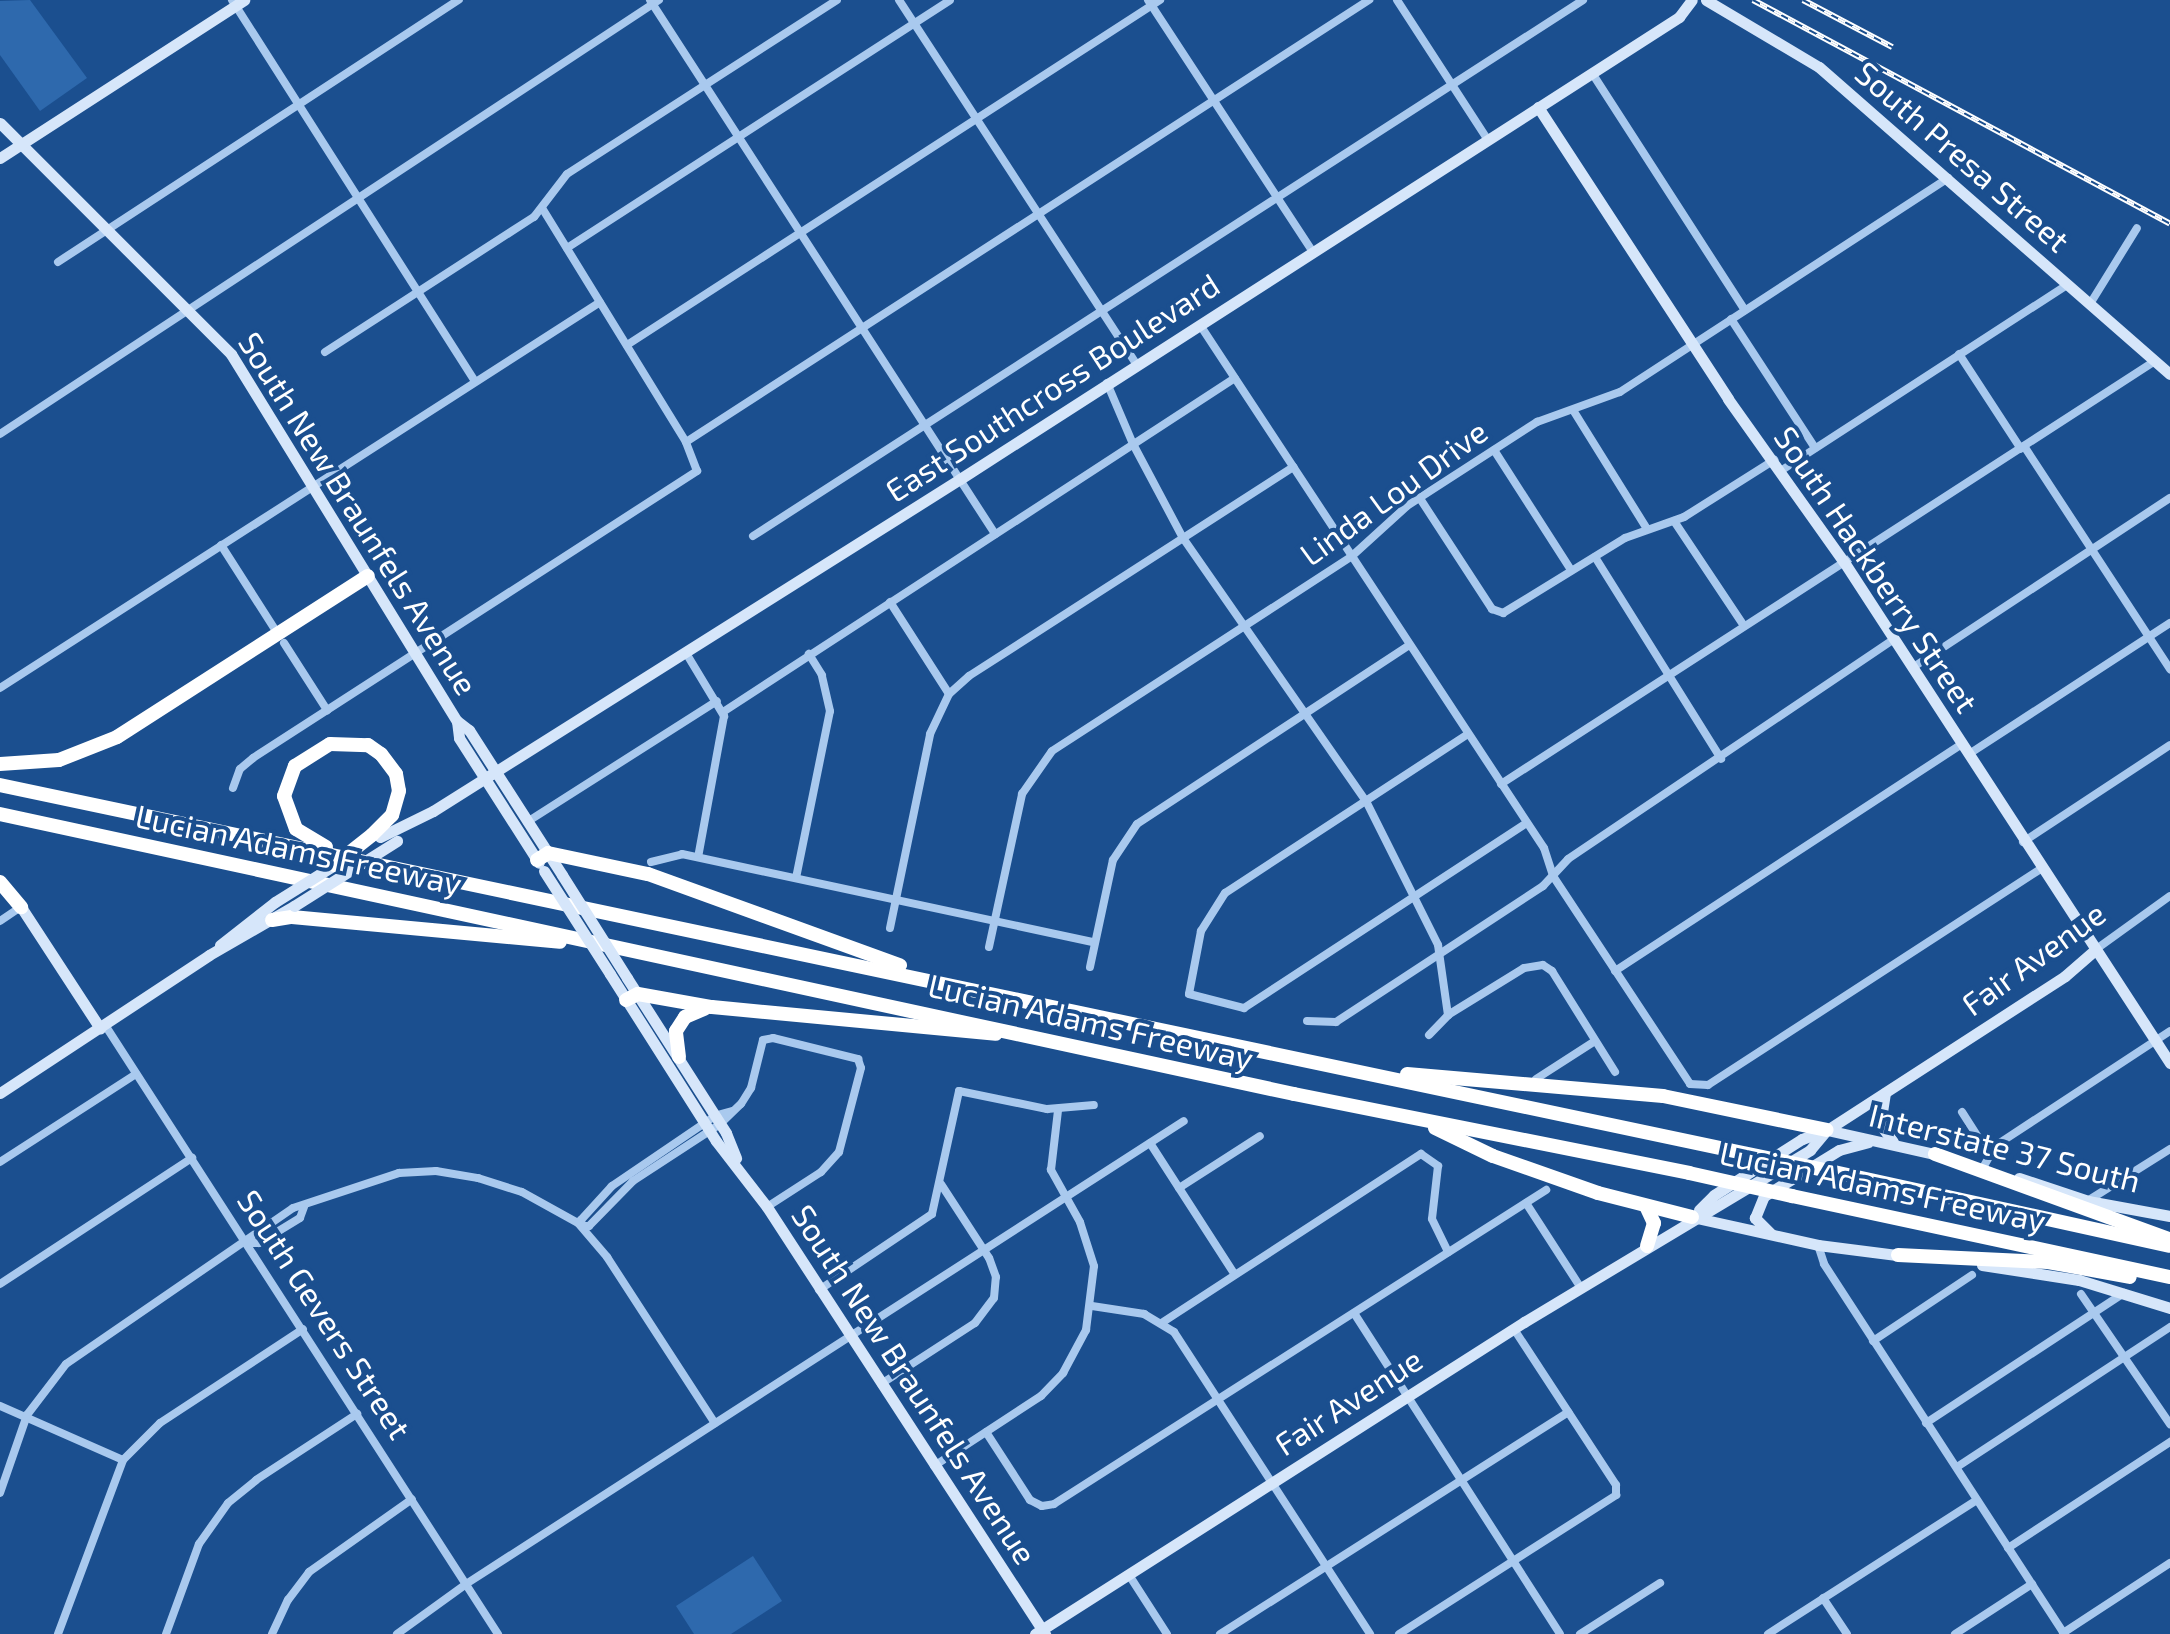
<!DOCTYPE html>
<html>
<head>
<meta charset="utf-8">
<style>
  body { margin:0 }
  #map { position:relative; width:2170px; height:1634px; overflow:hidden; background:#1b4f8f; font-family:"Exo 2",sans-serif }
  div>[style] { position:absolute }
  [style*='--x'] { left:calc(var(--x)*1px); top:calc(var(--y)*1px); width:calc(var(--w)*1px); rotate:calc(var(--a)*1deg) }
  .green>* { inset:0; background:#2e69ad }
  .street>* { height:8px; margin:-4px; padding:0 4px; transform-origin:4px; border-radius:4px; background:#a9c9ee }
  .secondary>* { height:11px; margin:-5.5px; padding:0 5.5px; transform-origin:5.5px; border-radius:5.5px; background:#d6e6fa }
  .highway>* { height:14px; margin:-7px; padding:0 7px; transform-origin:7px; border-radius:7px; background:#fff }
  .rail>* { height:6px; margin-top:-3px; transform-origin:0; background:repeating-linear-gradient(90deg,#1b4f8f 0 8px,#fff 0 16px); box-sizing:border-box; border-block:2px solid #fff }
  .secondary-bridge>* { height:11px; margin:-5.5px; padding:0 5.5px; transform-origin:5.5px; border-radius:5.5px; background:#d6e6fa }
  .highway-bridge>* { height:14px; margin:-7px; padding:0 7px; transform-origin:7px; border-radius:7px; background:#fff }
  span { translate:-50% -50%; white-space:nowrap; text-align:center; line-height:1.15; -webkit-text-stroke:8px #1b4f8f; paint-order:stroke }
  .street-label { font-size:32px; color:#fff }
</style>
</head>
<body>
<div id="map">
  <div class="green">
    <i style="clip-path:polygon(30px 0,87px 78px,40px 111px,0 55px,0 1px)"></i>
    <i style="clip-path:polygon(753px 1556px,782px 1601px,731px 1634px,694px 1634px,676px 1606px)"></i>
  </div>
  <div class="street">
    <i style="--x:232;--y:0;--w:452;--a:57.5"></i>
    <i style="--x:650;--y:0;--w:636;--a:57.13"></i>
    <i style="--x:899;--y:0;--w:436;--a:56.9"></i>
    <i style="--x:1148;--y:0;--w:301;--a:56.8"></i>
    <i style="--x:1397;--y:0;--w:167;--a:57"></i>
    <i style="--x:1592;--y:73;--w:282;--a:57.2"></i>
    <i style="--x:567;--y:248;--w:456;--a:-32.9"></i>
    <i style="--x:58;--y:262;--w:479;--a:-33.2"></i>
    <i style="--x:2090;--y:304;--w:89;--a:-58.3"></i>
    <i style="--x:1731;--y:319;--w:154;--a:56.9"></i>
    <i style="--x:1200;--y:325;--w:626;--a:56.67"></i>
    <i style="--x:1544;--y:848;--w:29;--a:72"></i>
    <i style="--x:1553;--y:876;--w:249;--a:56.6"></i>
    <i style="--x:1690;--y:1084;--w:18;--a:3"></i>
    <i style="--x:1708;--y:1085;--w:397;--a:-33"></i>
    <i style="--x:627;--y:345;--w:635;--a:-32.91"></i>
    <i style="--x:325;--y:352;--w:249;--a:-32.9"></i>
    <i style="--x:534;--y:217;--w:54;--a:-52.5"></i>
    <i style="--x:567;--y:174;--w:321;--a:-32.8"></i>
    <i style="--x:1959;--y:354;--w:113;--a:56.9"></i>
    <i style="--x:1107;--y:383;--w:66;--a:66.9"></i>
    <i style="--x:1133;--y:444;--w:106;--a:62"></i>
    <i style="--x:1183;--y:538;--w:320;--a:55.2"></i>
    <i style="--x:1366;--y:801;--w:161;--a:63.4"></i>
    <i style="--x:1438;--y:945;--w:71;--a:81.9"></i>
    <i style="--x:1573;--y:410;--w:140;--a:58.1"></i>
    <i style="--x:0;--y:434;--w:789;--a:-33.37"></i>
    <i style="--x:686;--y:442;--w:814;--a:-32.91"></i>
    <i style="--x:2024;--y:446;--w:267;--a:56.8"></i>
    <i style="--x:1494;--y:450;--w:143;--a:57.3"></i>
    <i style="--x:1782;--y:470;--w:341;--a:-33"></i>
    <i style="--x:1419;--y:497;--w:134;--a:56.9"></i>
    <i style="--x:1492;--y:609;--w:12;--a:20"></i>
    <i style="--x:1503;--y:613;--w:143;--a:-31.6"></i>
    <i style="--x:1625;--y:538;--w:63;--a:-19.6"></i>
    <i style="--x:1684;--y:517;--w:107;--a:-32.3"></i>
    <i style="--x:1674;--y:521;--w:126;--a:56.3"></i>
    <i style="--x:753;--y:536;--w:988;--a:-32.85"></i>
    <i style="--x:221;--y:545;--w:98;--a:57.4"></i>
    <i style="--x:1595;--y:557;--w:238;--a:58"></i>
    <i style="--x:890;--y:602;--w:109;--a:57.3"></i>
    <i style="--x:284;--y:643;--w:80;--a:57.3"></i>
    <i style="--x:686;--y:653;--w:74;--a:58.9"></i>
    <i style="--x:724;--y:716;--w:143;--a:100.4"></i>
    <i style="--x:1912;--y:668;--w:309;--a:-33.4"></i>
    <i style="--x:0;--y:688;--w:713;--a:-32.75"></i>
    <i style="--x:723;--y:712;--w:611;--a:-33.12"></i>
    <i style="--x:1468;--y:734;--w:290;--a:146.8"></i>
    <i style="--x:1225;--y:893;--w:45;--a:122.3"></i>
    <i style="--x:1201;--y:931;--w:64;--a:100.8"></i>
    <i style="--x:1189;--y:994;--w:57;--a:14.3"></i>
    <i style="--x:1244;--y:1008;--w:338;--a:-33.2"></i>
    <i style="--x:1969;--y:754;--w:240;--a:-33.1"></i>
    <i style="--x:1501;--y:784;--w:779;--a:-32.89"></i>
    <i style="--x:233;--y:788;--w:20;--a:-70"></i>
    <i style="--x:240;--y:769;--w:17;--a:-40"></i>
    <i style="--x:253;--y:758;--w:529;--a:-32.88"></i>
    <i style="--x:697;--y:471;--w:31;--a:-111"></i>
    <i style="--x:686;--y:442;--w:275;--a:-121.6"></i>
    <i style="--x:527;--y:822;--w:225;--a:-32.5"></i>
    <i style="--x:2023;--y:842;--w:176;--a:-33.4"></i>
    <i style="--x:651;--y:862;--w:32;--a:-14"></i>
    <i style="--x:682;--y:854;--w:421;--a:12.1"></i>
    <i style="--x:796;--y:878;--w:170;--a:-78.5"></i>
    <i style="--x:830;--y:711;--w:37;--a:-103"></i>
    <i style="--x:822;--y:675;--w:25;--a:-122"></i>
    <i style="--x:0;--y:921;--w:25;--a:-34"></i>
    <i style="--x:890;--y:928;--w:198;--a:-78.3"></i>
    <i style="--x:930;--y:734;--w:44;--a:-64.6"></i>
    <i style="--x:949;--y:694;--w:27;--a:-42"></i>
    <i style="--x:969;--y:676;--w:386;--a:-32.8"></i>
    <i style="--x:989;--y:947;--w:157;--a:-77.8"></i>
    <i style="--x:1022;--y:794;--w:52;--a:-55.1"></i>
    <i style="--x:1052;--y:751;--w:358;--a:-33"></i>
    <i style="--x:1352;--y:556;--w:74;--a:-42.3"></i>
    <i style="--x:1407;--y:506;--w:155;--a:-32.9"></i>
    <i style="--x:1537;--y:422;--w:88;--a:-19.9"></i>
    <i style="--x:1620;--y:392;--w:392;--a:-33.1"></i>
    <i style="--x:2095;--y:950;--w:92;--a:-35.8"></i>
    <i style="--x:1090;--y:967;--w:109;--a:-77.9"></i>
    <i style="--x:1113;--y:860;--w:43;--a:-56.3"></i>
    <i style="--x:1137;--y:824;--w:326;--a:-33.3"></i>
    <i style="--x:1615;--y:971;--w:413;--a:-33.2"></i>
    <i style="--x:1307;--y:1021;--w:29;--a:2"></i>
    <i style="--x:1336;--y:1022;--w:248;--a:-33.3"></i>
    <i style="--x:1543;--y:886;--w:37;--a:-47"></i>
    <i style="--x:1568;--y:859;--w:393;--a:-34"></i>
    <i style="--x:105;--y:1025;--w:725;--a:57.17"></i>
    <i style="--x:1429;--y:1035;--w:28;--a:-46"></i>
    <i style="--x:1448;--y:1015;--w:89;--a:-31.7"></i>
    <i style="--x:1524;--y:968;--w:19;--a:-9"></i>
    <i style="--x:1543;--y:965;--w:11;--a:34"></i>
    <i style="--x:1552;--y:971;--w:119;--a:58"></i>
    <i style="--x:1536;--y:1079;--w:70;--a:-32.8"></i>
    <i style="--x:732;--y:1111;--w:18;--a:164"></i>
    <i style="--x:715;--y:1116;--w:125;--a:145.8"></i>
    <i style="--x:612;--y:1186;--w:46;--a:132.4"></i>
    <i style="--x:581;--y:1220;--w:6;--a:81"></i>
    <i style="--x:582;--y:1226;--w:7;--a:0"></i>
    <i style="--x:589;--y:1226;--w:63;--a:-45.6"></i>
    <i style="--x:633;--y:1181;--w:104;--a:-33.2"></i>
    <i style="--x:720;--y:1124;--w:29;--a:-44"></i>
    <i style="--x:741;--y:1104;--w:19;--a:-58"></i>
    <i style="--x:751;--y:1088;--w:49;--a:-76"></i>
    <i style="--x:763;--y:1040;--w:10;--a:-11"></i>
    <i style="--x:773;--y:1038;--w:88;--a:13.9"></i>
    <i style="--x:858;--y:1059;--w:9;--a:72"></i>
    <i style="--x:861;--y:1068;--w:87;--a:104.7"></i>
    <i style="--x:839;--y:1152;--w:27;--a:132"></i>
    <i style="--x:821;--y:1172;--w:64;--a:147.1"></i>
    <i style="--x:1962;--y:1112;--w:50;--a:57.3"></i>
    <i style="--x:1150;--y:1143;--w:153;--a:57.2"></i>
    <i style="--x:0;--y:1162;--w:162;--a:-32.9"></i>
    <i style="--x:1984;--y:1166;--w:23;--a:-61"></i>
    <i style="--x:1995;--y:1146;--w:209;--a:-33.3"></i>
    <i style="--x:1179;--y:1188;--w:96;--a:-32.7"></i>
    <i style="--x:2089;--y:1200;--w:96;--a:-32.2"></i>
    <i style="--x:1526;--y:1203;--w:101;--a:57.1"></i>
    <i style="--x:247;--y:1243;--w:12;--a:0"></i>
    <i style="--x:259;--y:1243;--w:48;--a:-31.4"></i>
    <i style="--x:300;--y:1218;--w:12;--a:-70"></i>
    <i style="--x:1818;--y:1245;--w:20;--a:72"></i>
    <i style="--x:1824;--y:1264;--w:441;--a:57"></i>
    <i style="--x:0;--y:1284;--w:230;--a:-33.3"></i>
    <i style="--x:819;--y:1290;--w:136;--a:-33.9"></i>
    <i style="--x:932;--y:1214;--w:126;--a:-77.6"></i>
    <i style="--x:959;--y:1091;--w:90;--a:11.6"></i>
    <i style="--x:1047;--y:1109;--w:47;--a:-4.9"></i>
    <i style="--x:2081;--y:1294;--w:158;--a:55.6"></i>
    <i style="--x:1092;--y:1306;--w:53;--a:8.7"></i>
    <i style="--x:1144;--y:1314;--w:35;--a:31"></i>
    <i style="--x:1174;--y:1332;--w:360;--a:57"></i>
    <i style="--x:1354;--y:1313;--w:381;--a:57.3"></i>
    <i style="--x:1163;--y:1322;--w:308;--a:-33.1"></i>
    <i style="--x:1421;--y:1154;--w:21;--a:35"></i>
    <i style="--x:1438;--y:1166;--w:53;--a:96.5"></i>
    <i style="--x:1432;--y:1219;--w:37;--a:64"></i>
    <i style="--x:1873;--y:1341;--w:119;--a:-33.7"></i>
    <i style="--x:881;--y:1384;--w:112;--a:-33"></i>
    <i style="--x:975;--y:1323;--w:31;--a:-53"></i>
    <i style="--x:994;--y:1298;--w:21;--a:-85"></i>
    <i style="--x:996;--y:1277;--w:20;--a:-110"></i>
    <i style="--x:989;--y:1258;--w:88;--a:-123"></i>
    <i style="--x:0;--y:1406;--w:134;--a:23.7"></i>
    <i style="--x:1926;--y:1423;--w:237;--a:-33.3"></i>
    <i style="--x:986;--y:1432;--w:81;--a:57.1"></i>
    <i style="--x:1030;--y:1500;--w:13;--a:27"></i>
    <i style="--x:1042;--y:1506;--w:12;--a:-9"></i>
    <i style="--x:1054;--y:1504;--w:584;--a:-32.55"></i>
    <i style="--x:934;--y:1466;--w:128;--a:-33.2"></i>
    <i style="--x:1041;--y:1396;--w:32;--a:-46"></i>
    <i style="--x:1063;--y:1373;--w:49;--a:-61.9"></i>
    <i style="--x:1086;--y:1330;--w:64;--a:-82.9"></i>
    <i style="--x:1094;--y:1266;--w:46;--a:-107.7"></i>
    <i style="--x:1080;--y:1222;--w:60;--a:-119.1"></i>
    <i style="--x:1051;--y:1170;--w:60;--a:-83.3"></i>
    <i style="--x:1957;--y:1467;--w:255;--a:-33.3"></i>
    <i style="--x:0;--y:1493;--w:83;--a:-70.9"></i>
    <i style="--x:27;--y:1415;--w:64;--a:-52.6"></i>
    <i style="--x:66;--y:1364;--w:275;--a:-34.5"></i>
    <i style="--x:293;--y:1208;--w:112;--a:-18.3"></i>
    <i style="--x:399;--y:1173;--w:37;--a:-3"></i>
    <i style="--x:436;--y:1171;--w:43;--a:9.5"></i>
    <i style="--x:478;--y:1178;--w:46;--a:17.7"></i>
    <i style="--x:522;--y:1192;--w:64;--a:29"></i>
    <i style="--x:578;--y:1223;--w:45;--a:49.5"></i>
    <i style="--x:607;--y:1257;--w:198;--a:57"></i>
    <i style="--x:2008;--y:1548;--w:194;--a:-33.2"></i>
    <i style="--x:1129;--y:1575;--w:70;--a:57.2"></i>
    <i style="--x:1823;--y:1598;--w:43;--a:56.3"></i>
    <i style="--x:2063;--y:1633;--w:128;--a:-33.2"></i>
    <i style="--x:58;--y:1634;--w:186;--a:-69.5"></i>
    <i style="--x:123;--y:1460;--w:52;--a:-45"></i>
    <i style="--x:160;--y:1423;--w:171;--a:-33.3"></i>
    <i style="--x:166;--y:1634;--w:96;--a:-69.9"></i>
    <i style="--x:199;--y:1544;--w:50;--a:-54.7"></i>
    <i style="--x:228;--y:1503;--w:36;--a:-39"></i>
    <i style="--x:256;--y:1480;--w:121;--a:-33.2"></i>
    <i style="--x:272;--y:1634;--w:38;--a:-65"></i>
    <i style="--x:288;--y:1600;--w:35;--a:-53"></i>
    <i style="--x:309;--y:1572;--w:126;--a:-35.3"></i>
    <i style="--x:397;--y:1634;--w:85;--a:-35.9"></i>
    <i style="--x:466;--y:1584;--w:854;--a:-32.82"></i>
    <i style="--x:1220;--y:1634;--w:413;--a:-32.5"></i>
    <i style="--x:1399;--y:1634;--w:258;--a:-32.6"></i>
    <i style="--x:1616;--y:1495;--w:10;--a:-90"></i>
    <i style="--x:1616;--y:1485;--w:186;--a:-123.2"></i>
    <i style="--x:1580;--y:1634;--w:95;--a:-32.5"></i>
    <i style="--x:1768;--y:1634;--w:248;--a:-32.7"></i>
    <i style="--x:1955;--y:1634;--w:92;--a:-33"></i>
  </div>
  <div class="secondary">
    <i style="--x:1706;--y:0;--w:131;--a:30.7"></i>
    <i style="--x:1819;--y:67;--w:466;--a:41.2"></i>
    <i style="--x:1538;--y:107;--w:348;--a:56.9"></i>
    <i style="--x:1728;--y:399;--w:200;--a:54.6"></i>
    <i style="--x:1844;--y:562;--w:598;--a:56.95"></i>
    <i style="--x:0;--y:123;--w:327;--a:45"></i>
    <i style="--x:231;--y:354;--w:431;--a:58.4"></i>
    <i style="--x:457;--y:721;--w:15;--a:37"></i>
    <i style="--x:469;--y:730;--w:172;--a:57.3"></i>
    <i style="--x:0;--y:158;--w:291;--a:-32.9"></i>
    <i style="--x:457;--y:721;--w:17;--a:83"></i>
    <i style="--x:459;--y:738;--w:148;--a:57.4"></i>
    <i style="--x:380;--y:837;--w:59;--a:-26.1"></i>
    <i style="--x:433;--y:811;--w:623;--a:-32.21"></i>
    <i style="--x:960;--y:479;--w:855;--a:-32.72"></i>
    <i style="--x:1679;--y:17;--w:21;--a:-53"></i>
    <i style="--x:21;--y:907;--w:145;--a:56.9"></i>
    <i style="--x:220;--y:945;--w:70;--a:-38"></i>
    <i style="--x:610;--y:974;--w:198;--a:57.6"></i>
    <i style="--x:716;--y:1141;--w:83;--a:52.3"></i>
    <i style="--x:767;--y:1207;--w:510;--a:56.93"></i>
    <i style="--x:627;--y:978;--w:184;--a:57.4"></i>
    <i style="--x:726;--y:1133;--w:27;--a:68"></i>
    <i style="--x:0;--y:1093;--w:250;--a:-33.4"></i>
    <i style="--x:209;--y:955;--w:98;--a:-30"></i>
    <i style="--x:1885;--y:1093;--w:31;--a:99"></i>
    <i style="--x:1880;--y:1124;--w:22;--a:54"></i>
    <i style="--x:1827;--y:1130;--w:115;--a:12.6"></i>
    <i style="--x:2019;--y:1178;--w:73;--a:18.4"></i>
    <i style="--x:2088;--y:1201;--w:83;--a:10.4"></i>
    <i style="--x:1699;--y:1210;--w:21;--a:-45"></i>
    <i style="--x:1714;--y:1195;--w:104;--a:-32.5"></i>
    <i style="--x:1802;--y:1139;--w:27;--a:-20"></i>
    <i style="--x:1827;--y:1130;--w:283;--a:-32.9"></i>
    <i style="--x:2065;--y:976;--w:40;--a:-41"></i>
    <i style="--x:1692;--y:1217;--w:129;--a:12.5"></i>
    <i style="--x:1818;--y:1245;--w:87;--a:7.3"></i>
    <i style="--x:1771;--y:1234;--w:23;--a:-135"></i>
    <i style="--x:1755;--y:1218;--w:24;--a:-68"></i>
    <i style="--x:1764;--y:1196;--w:88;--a:-31.5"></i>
    <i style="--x:1839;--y:1150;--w:30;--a:-15"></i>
    <i style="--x:1982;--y:1265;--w:98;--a:8.8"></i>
    <i style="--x:2079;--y:1280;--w:95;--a:17.1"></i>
    <i style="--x:1035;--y:1634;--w:580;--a:-32.54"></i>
    <i style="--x:1524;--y:1322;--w:334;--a:-31"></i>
    <i style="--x:1810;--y:1150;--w:26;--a:-50"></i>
  </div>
  <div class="highway">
    <i style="--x:0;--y:764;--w:59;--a:-3.9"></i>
    <i style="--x:59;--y:760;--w:62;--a:-21.6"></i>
    <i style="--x:117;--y:737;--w:298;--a:-32.7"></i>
    <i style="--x:0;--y:785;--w:1767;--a:11.92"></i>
    <i style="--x:0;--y:814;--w:1324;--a:12.21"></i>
    <i style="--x:1294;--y:1094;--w:403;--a:11.3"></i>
    <i style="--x:326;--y:847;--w:35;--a:-149"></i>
    <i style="--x:296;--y:829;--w:35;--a:-110"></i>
    <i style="--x:284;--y:796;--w:32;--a:-70"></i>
    <i style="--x:295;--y:766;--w:41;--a:-32.2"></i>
    <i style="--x:330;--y:744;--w:38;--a:2"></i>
    <i style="--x:368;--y:745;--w:16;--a:35"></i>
    <i style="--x:381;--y:754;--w:25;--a:53"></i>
    <i style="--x:396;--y:774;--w:17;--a:80"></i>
    <i style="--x:399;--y:791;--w:25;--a:106"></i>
    <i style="--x:392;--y:815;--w:28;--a:135"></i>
    <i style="--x:537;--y:860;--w:13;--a:-32"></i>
    <i style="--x:548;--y:853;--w:102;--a:11.9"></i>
    <i style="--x:648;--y:874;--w:268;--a:19.9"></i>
    <i style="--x:0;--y:882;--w:33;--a:50"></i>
    <i style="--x:272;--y:920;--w:20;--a:-9"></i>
    <i style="--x:292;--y:917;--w:269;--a:5.3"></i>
    <i style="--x:626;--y:1000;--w:13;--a:-27"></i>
    <i style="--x:638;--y:994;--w:75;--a:10"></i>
    <i style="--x:712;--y:1007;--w:285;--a:5.4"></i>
    <i style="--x:679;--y:1057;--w:26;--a:-97"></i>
    <i style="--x:676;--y:1031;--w:17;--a:-57"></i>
    <i style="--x:685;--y:1017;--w:21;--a:-23"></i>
    <i style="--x:1407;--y:1074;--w:257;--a:4.9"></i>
    <i style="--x:1663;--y:1096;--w:167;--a:11.7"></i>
    <i style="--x:1435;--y:1128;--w:64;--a:25.8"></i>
    <i style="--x:1493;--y:1156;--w:111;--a:19.4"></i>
    <i style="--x:1598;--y:1193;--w:97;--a:14.3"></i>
    <i style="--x:1935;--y:1154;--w:249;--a:20"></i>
    <i style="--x:1825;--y:1170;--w:353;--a:12.4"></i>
    <i style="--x:1792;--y:1196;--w:387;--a:12.1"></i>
    <i style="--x:1646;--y:1206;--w:19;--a:65"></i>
    <i style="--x:1654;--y:1223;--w:24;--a:107"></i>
    <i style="--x:1898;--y:1255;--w:150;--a:2.7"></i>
    <i style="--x:2048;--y:1262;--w:83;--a:10.4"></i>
  </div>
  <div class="rail">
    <i style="--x:1753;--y:0;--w:473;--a:28.2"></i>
    <i style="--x:1803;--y:0;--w:101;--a:27.8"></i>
  </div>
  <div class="secondary-bridge">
    <i style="--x:544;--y:871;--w:122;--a:57.3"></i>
    <i style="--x:562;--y:875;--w:122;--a:57.7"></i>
    <i style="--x:275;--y:902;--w:75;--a:-32"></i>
    <i style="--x:294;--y:906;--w:122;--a:-32.3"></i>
  </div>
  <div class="highway-bridge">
    <i style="--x:334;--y:865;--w:48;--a:-38.3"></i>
    <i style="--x:1729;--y:1150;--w:98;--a:11.8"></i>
    <i style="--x:1689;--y:1173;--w:106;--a:12.6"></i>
  </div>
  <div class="street-label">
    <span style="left:1963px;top:156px;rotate:41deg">South Presa Street</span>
    <span style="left:1052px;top:387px;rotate:-33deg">East Southcross Boulevard</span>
    <span style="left:1393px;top:492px;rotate:-36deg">Linda Lou Drive</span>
    <span style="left:359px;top:513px;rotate:58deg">South New Braunfels Avenue</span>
    <span style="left:1877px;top:569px;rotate:56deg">South Hackberry Street</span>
    <span style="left:299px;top:849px;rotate:12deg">Lucian Adams Freeway</span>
    <span style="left:2033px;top:958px;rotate:-36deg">Fair Avenue</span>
    <span style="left:1091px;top:1021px;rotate:13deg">Lucian Adams Freeway</span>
    <span style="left:2005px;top:1147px;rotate:14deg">Interstate 37 South</span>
    <span style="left:1883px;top:1186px;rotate:12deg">Lucian Adams Freeway</span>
    <span style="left:325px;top:1314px;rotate:57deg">South Gevers Street</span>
    <span style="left:915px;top:1384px;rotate:57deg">South New Braunfels Avenue</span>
    <span style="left:1348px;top:1401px;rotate:-33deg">Fair Avenue</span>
  </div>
</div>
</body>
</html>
